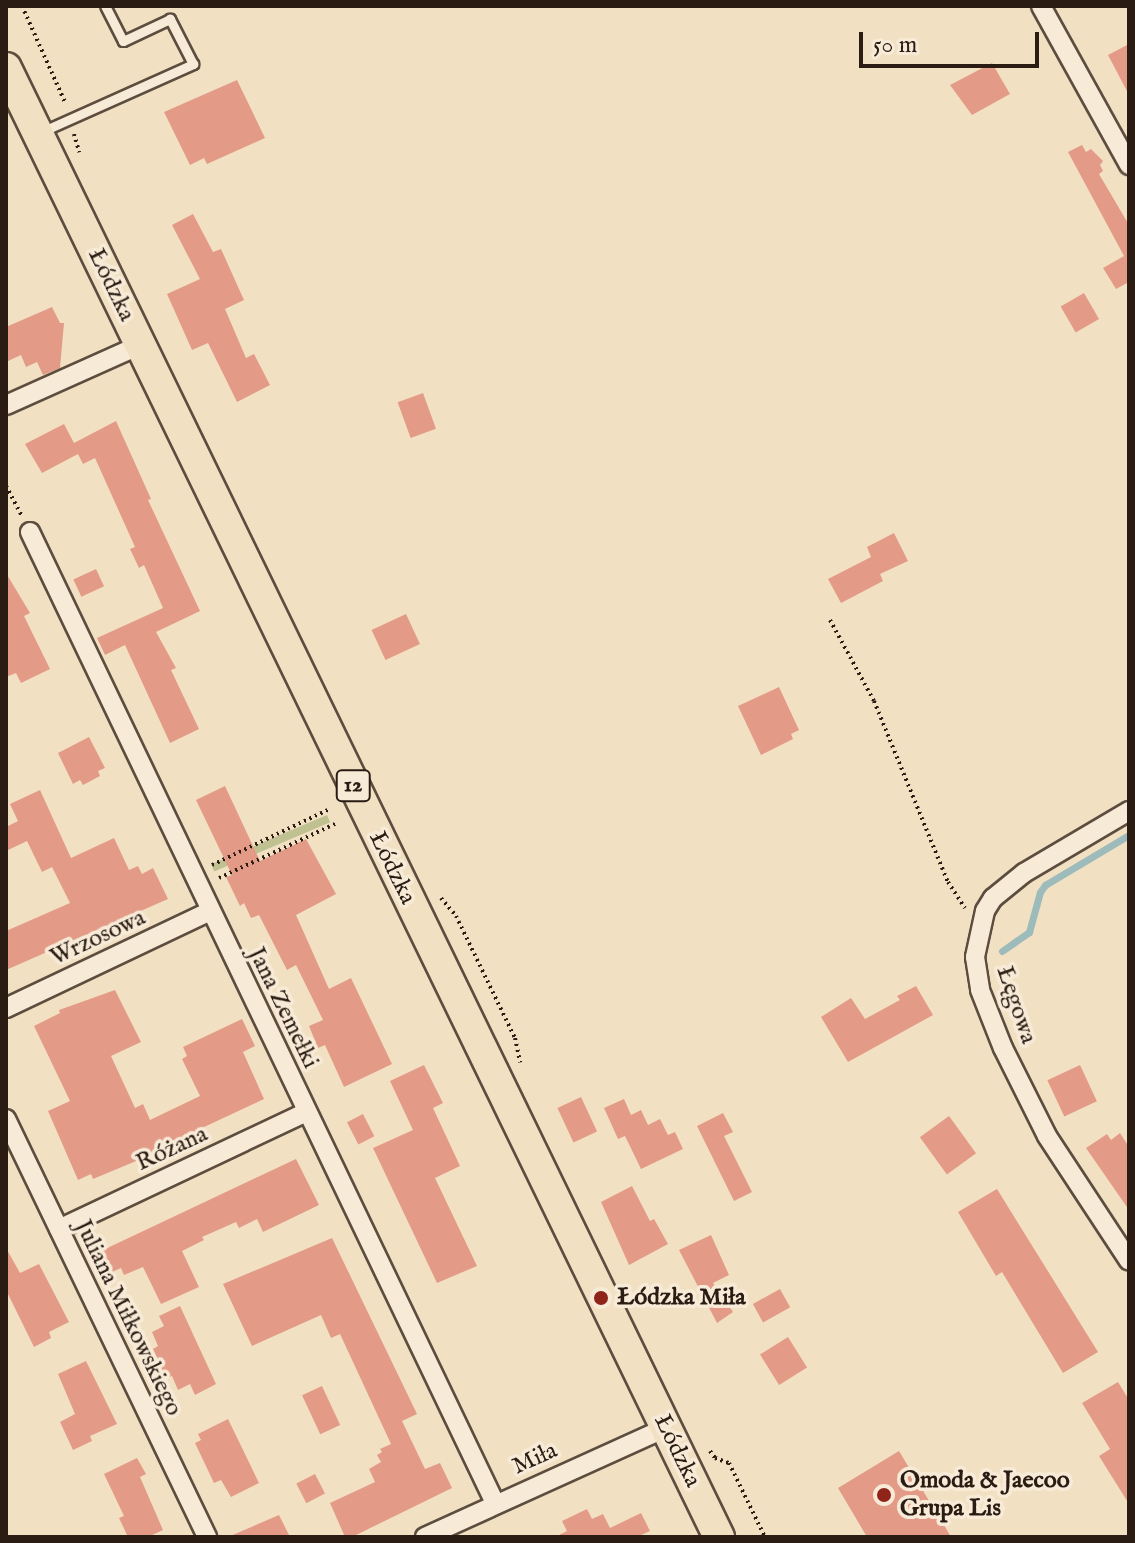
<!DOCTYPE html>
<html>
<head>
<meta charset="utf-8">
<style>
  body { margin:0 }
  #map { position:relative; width:1135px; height:1543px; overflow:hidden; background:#f2e0c3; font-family:"IM FELL English",serif }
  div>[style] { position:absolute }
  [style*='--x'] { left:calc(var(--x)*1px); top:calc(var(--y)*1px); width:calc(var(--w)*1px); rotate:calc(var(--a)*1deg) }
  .green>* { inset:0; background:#c0c190; transform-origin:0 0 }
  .stream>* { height:7px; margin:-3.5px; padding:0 3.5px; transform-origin:3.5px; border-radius:3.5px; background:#9ebbbc }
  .building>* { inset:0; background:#e39b87; transform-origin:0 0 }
  .path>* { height:4px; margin-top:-2px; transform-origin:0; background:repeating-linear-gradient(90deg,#2a1c13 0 2px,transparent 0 6px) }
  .roads { filter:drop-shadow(2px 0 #5c4d3f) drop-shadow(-2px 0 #5c4d3f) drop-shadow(0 2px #5c4d3f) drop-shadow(0 -2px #5c4d3f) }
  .lane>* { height:9px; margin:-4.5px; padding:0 4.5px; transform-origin:4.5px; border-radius:4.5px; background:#f7ebd8 }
  .street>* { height:18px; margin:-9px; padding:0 9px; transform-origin:9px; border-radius:9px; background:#f7ebd8 }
  .primary>* { height:30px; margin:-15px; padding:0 15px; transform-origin:15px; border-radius:15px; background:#f2e0c3 }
  .dots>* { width:22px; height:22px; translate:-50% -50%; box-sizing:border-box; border:4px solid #f7ebd8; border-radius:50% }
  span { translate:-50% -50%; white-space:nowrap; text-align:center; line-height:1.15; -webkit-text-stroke:7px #f7ebd8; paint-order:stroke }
  .shield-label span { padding:2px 6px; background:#f7ebd8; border:2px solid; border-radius:6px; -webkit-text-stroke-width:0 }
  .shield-label { font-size:22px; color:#2a1c13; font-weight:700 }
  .street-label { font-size:24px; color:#2a1c13 }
  .poi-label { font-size:24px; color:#2a1c13; font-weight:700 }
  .left { translate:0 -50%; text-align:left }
  .frame { position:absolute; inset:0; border:8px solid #2a1c13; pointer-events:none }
  .scale { position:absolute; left:859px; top:32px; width:180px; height:36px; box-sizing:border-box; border:4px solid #2a1c13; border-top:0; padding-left:10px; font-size:24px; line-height:28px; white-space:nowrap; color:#2a1c13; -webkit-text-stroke:6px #f7ebd8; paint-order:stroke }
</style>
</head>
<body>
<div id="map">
  <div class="green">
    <i style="left:327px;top:815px;width:8px;height:126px;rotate:67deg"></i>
  </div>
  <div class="stream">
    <i style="--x:1002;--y:951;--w:33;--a:-35"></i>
    <i style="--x:1029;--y:932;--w:41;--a:-74.6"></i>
    <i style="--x:1040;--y:892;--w:9;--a:-54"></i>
    <i style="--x:1045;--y:885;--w:98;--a:-30.8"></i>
  </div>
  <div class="building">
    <i style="clip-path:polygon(1129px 44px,1129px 95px,1108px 55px)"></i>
    <i style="clip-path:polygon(992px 63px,1010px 94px,972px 115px,950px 85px)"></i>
    <i style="clip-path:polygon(237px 80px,265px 138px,207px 164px,204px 158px,190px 165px,164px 112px)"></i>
    <i style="clip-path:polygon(1082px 145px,1086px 152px,1091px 149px,1103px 161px,1100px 165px,1103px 171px,1099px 174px,1129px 225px,1129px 282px,1116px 289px,1103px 268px,1124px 256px,1068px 152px)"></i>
    <i style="clip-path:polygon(193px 214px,213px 252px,221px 249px,244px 300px,225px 309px,246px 358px,254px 354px,270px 385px,237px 402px,208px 343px,192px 350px,167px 294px,200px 279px,172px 225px)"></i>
    <i style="left:1084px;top:293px;width:30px;height:27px;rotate:60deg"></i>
    <i style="clip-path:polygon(52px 307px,60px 323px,64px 323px,60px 368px,43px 375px,37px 362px,26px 367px,21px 355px,6px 362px,6px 327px)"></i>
    <i style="left:423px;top:393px;width:38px;height:27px;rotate:70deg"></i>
    <i style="clip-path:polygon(116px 421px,151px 499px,148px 500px,200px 611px,156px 632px,176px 668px,171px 670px,199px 729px,170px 743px,125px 645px,105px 655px,97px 638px,163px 608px,144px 565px,139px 568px,130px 549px,135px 547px,95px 458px,83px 464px,78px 454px,42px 473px,25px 444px,64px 424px,74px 443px)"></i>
    <i style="clip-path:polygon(894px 533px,908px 561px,880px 574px,883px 581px,841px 603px,828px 579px,871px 557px,867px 547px)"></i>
    <i style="left:96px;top:569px;width:19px;height:25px;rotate:65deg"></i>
    <i style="clip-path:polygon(6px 573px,30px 613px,24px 616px,50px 669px,21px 683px,16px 673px,6px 677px)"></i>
    <i style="left:406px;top:614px;width:33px;height:38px;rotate:65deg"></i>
    <i style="clip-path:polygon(779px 687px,799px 730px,791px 734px,793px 739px,761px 755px,738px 706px)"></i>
    <i style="clip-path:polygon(89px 737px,105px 768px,98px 771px,100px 776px,83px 785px,80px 780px,73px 784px,58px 753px)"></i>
    <i style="clip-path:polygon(225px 786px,260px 861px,306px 839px,336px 894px,296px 915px,329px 989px,351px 978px,392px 1064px,344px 1087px,325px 1045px,318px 1048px,309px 1026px,323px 1020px,296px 965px,287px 970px,259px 915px,251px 918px,244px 903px,240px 906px,226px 877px,232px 875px,196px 800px)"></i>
    <i style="clip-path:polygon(40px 790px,71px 858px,114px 838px,129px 870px,138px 866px,142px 874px,153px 868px,168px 899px,6px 970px,6px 931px,70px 903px,52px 867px,42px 872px,27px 841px,6px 851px,6px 827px,18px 821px,10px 804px)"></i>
    <i style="clip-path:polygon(916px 986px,933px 1015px,848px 1062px,821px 1017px,851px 998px,865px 1019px,900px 1000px,897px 996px)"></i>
    <i style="clip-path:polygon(115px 990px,141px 1042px,111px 1056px,135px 1108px,143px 1104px,150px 1120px,200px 1096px,182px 1059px,187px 1056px,183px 1047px,242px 1019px,255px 1046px,243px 1052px,264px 1099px,202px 1128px,205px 1136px,184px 1145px,182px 1141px,143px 1163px,141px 1159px,93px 1179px,91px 1174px,78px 1180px,48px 1111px,70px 1101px,34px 1026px,60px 1013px,59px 1010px)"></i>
    <i style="clip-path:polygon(424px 1065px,443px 1103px,433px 1108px,460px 1166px,435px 1178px,477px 1266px,437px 1283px,373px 1148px,413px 1130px,390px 1081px)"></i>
    <i style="left:1080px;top:1065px;width:40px;height:36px;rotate:65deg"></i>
    <i style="left:581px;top:1097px;width:38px;height:26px;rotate:65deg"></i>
    <i style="clip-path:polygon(624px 1099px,631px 1115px,641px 1110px,648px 1125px,660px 1119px,668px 1135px,675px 1132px,683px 1149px,641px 1169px,625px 1136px,618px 1139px,604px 1108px)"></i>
    <i style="clip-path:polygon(723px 1113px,733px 1132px,724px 1136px,752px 1192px,734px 1201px,697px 1126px)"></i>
    <i style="left:363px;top:1114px;width:25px;height:18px;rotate:63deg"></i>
    <i style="left:949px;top:1116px;width:46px;height:36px;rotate:54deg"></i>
    <i style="clip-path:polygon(1120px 1133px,1129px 1147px,1129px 1210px,1086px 1148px,1107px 1134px,1111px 1140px)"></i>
    <i style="clip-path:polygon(296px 1159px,319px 1205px,263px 1232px,257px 1219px,239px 1228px,236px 1222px,202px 1237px,204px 1240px,182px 1251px,199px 1287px,161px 1304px,143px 1267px,124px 1275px,121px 1268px,112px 1272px,101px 1251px)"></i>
    <i style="clip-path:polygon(632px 1186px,650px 1221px,654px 1219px,668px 1244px,629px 1265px,601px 1202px)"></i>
    <i style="clip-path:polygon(997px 1189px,1098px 1352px,1063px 1373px,1002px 1272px,996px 1276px,958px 1212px)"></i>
    <i style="clip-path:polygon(711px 1235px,729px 1275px,713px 1283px,733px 1312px,717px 1323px,679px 1250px)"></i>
    <i style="clip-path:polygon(332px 1238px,417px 1414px,402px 1421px,425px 1469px,440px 1463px,452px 1488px,352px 1537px,345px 1537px,330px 1503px,375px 1482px,369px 1469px,381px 1462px,377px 1455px,382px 1452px,380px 1449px,391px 1444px,340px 1334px,331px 1338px,321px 1315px,252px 1346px,223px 1284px)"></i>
    <i style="clip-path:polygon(6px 1248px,20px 1273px,39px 1264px,69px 1322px,49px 1332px,51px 1338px,34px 1347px,6px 1290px)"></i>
    <i style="left:780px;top:1289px;width:21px;height:31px;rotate:61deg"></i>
    <i style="clip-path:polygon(180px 1306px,216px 1384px,195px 1395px,190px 1384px,178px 1390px,172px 1376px,166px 1378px,153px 1349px,158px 1346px,152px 1332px,164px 1326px,159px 1316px)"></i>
    <i style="left:788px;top:1337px;width:36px;height:33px;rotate:58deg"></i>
    <i style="clip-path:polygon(86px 1361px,117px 1424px,90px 1436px,92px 1441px,73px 1450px,60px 1422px,75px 1414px,58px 1374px)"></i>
    <i style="clip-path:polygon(1118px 1382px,1129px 1400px,1129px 1504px,1099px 1456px,1110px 1449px,1082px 1403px)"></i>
    <i style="left:322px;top:1386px;width:43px;height:22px;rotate:65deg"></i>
    <i style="clip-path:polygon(228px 1419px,259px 1483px,231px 1497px,221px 1480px,214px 1483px,195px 1443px,201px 1440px,198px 1434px)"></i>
    <i style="clip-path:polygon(899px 1451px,931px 1504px,935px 1501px,948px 1522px,944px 1525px,951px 1537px,867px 1537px,838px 1488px)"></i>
    <i style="clip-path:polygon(137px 1458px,146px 1474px,140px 1477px,163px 1530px,148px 1537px,128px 1537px,119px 1518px,124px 1516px,104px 1474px)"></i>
    <i style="left:315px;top:1474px;width:22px;height:21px;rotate:63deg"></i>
    <i style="clip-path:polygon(587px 1509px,592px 1519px,603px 1514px,610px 1528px,641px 1513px,650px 1531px,637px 1537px,555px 1537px,567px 1531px,562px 1521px)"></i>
    <i style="clip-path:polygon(279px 1515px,290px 1537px,228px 1537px)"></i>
  </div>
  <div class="path">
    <i style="--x:22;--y:6;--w:105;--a:65.9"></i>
    <i style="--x:74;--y:134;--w:19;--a:74"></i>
    <i style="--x:6;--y:486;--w:34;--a:62"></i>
    <i style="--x:830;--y:620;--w:92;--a:61.5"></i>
    <i style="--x:874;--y:701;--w:196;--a:67.8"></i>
    <i style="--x:948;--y:882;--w:31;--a:57"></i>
    <i style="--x:212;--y:865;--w:131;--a:-25.4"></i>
    <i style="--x:219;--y:878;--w:130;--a:-25"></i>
    <i style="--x:441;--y:898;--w:23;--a:50"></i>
    <i style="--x:456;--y:916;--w:136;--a:64.2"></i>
    <i style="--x:515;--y:1038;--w:25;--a:78"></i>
    <i style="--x:710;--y:1451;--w:9;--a:54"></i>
    <i style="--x:715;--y:1458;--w:15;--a:20"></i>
    <i style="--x:729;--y:1463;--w:82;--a:64.1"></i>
  </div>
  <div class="roads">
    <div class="lane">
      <i style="--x:41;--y:132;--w:167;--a:-24.1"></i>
      <i style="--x:193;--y:64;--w:51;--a:-117.1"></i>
      <i style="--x:170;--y:19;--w:52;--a:154.9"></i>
      <i style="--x:123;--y:41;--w:39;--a:-117"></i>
    </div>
    <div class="street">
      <i style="--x:1041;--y:6;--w:182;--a:61"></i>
      <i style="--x:6;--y:405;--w:147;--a:-24.1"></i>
      <i style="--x:30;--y:532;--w:1077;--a:64.41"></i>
      <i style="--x:1129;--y:811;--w:122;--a:149.4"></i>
      <i style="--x:1024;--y:873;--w:40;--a:141"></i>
      <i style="--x:993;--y:898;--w:15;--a:122"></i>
      <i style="--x:985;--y:911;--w:47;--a:102.3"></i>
      <i style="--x:975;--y:957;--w:33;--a:81"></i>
      <i style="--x:980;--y:990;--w:62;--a:68.4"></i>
      <i style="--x:1003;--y:1048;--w:98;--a:63.4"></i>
      <i style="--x:1047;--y:1136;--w:149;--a:56.7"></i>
      <i style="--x:6;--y:1008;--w:226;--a:-25.4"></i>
      <i style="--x:6;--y:1119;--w:464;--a:64.3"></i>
      <i style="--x:59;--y:1229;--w:273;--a:-25.3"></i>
      <i style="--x:425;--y:1537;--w:264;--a:-24.4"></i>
    </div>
    <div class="primary">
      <i style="--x:6;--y:68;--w:1633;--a:64.11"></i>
    </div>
  </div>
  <div class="dots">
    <i style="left:601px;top:1298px;background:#8f2418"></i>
    <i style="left:884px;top:1495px;background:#8f2418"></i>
  </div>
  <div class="shield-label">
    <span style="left:353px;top:786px">12</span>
  </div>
  <div class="street-label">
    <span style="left:111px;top:285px;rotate:64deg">Łódzka</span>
    <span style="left:392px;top:868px;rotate:64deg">Łódzka</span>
    <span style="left:98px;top:938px;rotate:-25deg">Wrzosowa</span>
    <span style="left:1016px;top:1005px;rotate:71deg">Łęgowa</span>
    <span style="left:283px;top:1008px;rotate:64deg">Jana Zemełki</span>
    <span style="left:172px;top:1149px;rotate:-25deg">Różana</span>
    <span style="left:128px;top:1318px;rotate:64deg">Juliana Miłkowskiego</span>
    <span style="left:677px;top:1451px;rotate:64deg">Łódzka</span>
    <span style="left:535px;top:1459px;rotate:-24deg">Miła</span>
  </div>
  <div class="poi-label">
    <span class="left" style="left:617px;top:1298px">Łódzka Miła</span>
    <span class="left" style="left:900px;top:1495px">Omoda &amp; Jaecoo<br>Grupa Lis</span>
  </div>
  <div class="frame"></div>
  <div class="scale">50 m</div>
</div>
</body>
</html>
